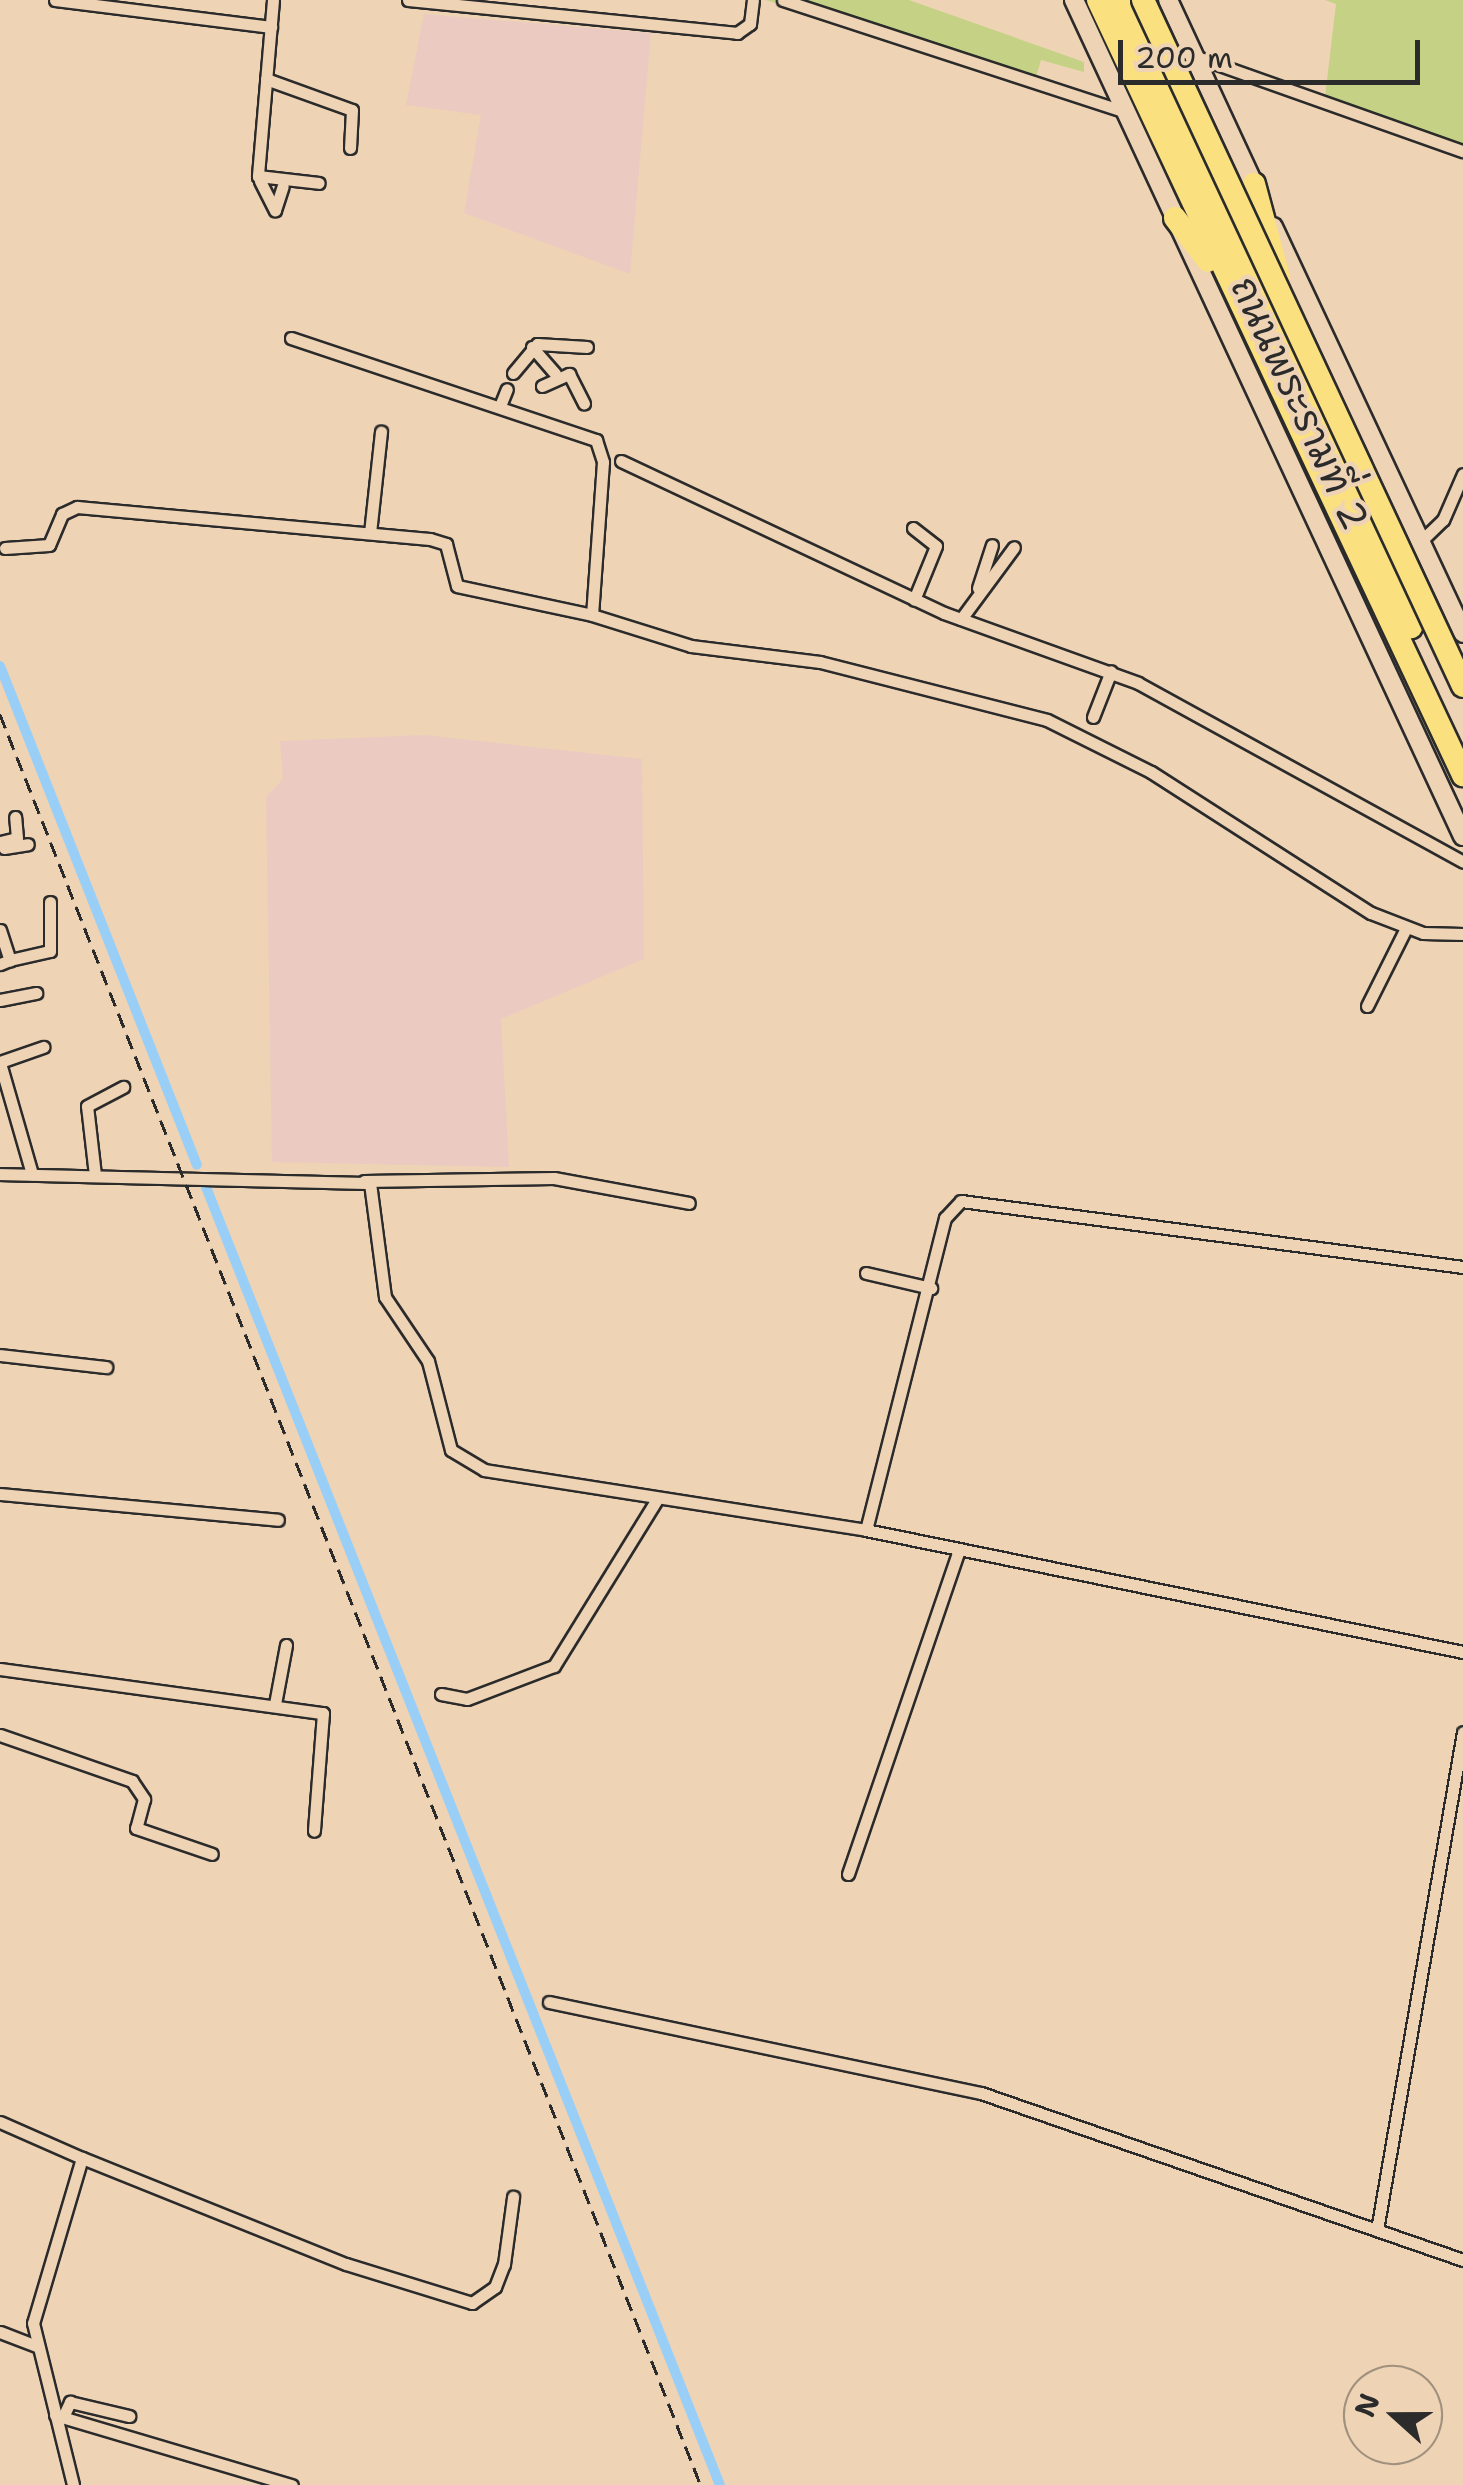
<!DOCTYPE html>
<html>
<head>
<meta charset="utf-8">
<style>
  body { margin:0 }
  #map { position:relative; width:1463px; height:2485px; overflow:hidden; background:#eed3b5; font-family:"Shantell Sans","Playpen Sans Thai",sans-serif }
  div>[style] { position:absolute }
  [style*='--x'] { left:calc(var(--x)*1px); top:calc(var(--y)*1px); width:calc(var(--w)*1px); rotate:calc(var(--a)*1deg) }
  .built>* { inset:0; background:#ebcbc1 }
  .green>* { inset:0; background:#c5d185 }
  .canal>* { height:10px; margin:-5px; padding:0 5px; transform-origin:5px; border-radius:5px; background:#99cff7 }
  .roads { filter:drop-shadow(2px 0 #2b2b2b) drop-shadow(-2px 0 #2b2b2b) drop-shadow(0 2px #2b2b2b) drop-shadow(0 -2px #2b2b2b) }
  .street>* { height:11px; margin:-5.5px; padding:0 5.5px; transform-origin:5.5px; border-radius:5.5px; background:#eed3b5 }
  .secondary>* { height:18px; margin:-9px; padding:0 9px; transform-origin:9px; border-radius:9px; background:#eed3b5 }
  .highway>* { height:22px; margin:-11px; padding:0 11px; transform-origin:11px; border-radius:11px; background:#fbe080 }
  .rail>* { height:2.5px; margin-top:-1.25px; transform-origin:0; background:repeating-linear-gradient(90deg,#2b2b2b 0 15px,transparent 0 23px) }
  .bridges { filter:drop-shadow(2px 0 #2b2b2b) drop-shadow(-2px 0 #2b2b2b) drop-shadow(0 2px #2b2b2b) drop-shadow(0 -2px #2b2b2b) }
  .highway-bridge>* { height:22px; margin:-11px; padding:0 11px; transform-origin:11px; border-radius:11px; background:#fbe080 }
  span { translate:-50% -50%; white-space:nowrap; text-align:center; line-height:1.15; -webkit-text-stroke:9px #eed3b5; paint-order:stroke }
  .street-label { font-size:38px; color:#2b2b2b }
  .north { position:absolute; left:1343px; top:2365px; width:100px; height:100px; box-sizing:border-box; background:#eed3b5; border:2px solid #a0907e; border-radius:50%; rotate:291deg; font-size:28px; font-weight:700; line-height:40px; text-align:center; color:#2b2b2b }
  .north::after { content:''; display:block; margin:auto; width:35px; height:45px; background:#2b2b2b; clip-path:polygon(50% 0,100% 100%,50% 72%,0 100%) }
  .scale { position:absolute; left:1118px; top:40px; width:302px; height:45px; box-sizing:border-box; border:5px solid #2b2b2b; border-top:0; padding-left:12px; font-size:30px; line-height:35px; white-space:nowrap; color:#2b2b2b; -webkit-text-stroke:8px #eed3b5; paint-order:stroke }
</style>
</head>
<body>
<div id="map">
  <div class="built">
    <i style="clip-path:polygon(424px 14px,651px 33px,630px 274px,464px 213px,481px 115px,406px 105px)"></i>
    <i style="clip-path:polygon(424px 735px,642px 759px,644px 959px,501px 1019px,509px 1167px,272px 1162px,266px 797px,283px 779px,280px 741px)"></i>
  </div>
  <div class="green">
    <i style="clip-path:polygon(766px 0,909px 0,1084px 62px,1084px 72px,1041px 60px,1033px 87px)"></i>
    <i style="clip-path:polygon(1325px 0,1463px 0,1463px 144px,1325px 97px,1336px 4px)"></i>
  </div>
  <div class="canal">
    <i style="--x:0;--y:666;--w:536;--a:68.46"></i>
    <i style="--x:204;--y:1182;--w:1401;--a:68.4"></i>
  </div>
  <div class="roads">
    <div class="street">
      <i style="--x:55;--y:0;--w:218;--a:7.1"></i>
      <i style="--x:273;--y:0;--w:177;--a:94.9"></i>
      <i style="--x:258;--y:176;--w:61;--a:6.5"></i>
      <i style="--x:408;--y:0;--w:331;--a:5.7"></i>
      <i style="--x:737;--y:33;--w:16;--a:-35"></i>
      <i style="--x:750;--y:24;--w:24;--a:-83"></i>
      <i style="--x:783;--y:0;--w:361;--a:18.1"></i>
      <i style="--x:1194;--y:56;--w:285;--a:19.5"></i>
      <i style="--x:266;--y:79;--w:91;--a:19.8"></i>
      <i style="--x:352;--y:110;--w:38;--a:93"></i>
      <i style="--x:260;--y:181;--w:33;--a:63"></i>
      <i style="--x:275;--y:210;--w:25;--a:-72"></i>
      <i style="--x:291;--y:338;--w:322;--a:18.5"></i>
      <i style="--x:596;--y:440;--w:23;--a:72"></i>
      <i style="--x:603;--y:462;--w:153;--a:94.1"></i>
      <i style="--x:592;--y:615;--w:104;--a:17.4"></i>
      <i style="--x:691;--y:646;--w:130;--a:7.1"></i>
      <i style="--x:820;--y:662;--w:234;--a:14.3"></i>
      <i style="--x:1047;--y:720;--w:116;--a:26.6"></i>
      <i style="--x:1151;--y:772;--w:261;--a:32.7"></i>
      <i style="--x:1371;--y:913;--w:56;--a:21"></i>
      <i style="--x:1423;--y:933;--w:40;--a:1.4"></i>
      <i style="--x:532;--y:347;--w:35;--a:49"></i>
      <i style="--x:513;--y:373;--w:38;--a:-50"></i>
      <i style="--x:537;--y:344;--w:50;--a:3.4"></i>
      <i style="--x:542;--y:386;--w:30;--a:-24"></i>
      <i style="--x:569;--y:374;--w:33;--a:63"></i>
      <i style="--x:500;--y:406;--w:18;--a:-68"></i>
      <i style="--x:621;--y:461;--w:357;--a:25.2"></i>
      <i style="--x:944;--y:613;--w:206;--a:19.8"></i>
      <i style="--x:1138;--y:683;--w:371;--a:28.8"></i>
      <i style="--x:913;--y:528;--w:29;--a:38"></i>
      <i style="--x:936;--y:546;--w:58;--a:112.2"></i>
      <i style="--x:370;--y:533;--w:102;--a:-83.8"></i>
      <i style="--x:1421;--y:541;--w:30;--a:-44"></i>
      <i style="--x:1443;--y:520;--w:50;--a:-66.5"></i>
      <i style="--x:5;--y:548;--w:44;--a:-3.9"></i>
      <i style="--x:49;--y:545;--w:34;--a:-67"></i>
      <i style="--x:62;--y:514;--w:17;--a:-25"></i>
      <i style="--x:77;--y:507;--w:354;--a:5.2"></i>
      <i style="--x:430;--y:539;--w:17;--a:17"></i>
      <i style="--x:446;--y:544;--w:43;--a:75.3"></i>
      <i style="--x:457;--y:586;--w:138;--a:12.1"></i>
      <i style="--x:978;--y:588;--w:45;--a:-72"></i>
      <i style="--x:961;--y:619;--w:89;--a:-53.6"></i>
      <i style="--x:1093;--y:717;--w:49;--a:-68.6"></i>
      <i style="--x:0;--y:842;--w:17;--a:-13"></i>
      <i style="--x:17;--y:838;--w:21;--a:-95"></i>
      <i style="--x:4;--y:848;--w:24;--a:-9"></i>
      <i style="--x:0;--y:930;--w:32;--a:72"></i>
      <i style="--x:10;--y:960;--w:11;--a:158"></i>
      <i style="--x:10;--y:960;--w:41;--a:-12.7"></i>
      <i style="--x:50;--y:951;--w:49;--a:-90"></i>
      <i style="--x:0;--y:1000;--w:37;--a:-11"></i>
      <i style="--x:1367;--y:1006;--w:87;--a:-63.4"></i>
      <i style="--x:0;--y:1062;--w:46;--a:-19.2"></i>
      <i style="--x:0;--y:1063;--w:116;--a:73.9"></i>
      <i style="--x:0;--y:1174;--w:370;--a:1.4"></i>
      <i style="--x:370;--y:1183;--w:115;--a:82.5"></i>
      <i style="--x:385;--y:1297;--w:77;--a:56.1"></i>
      <i style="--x:428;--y:1361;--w:92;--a:75.5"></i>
      <i style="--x:451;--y:1450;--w:39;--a:31"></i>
      <i style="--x:484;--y:1470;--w:387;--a:8.9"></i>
      <i style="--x:866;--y:1530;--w:609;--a:11.55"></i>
      <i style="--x:95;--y:1175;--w:69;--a:-96.6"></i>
      <i style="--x:87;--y:1106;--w:41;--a:-27.8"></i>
      <i style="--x:364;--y:1181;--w:190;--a:-0.9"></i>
      <i style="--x:554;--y:1178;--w:137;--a:10.5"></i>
      <i style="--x:866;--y:1273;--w:67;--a:13"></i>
      <i style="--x:0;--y:1355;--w:107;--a:6.5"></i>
      <i style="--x:0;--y:1494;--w:279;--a:5.3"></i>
      <i style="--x:866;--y:1530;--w:322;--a:-75.8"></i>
      <i style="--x:945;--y:1218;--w:23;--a:-47"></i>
      <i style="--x:961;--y:1201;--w:506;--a:7.49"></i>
      <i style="--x:0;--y:1669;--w:326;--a:7.8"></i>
      <i style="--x:323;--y:1713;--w:118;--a:94.4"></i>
      <i style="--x:441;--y:1694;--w:26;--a:11"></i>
      <i style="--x:467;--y:1699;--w:93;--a:-20.8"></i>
      <i style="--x:554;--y:1666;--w:194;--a:-58.3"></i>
      <i style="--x:275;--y:1704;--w:60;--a:-79.4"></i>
      <i style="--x:0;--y:1735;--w:140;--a:19.2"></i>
      <i style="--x:132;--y:1781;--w:22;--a:56"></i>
      <i style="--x:144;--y:1799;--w:30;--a:105"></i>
      <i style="--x:136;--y:1828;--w:80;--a:18.9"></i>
      <i style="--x:848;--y:1874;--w:343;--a:-71.1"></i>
      <i style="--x:549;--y:2002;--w:441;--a:11.9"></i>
      <i style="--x:981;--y:2093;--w:510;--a:19.11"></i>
      <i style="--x:0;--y:2122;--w:90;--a:23.7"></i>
      <i style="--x:82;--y:2158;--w:172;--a:106.5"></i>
      <i style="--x:33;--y:2323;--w:167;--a:76.1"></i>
      <i style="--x:82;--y:2158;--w:284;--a:21.9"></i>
      <i style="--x:346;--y:2264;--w:132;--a:17.2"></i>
      <i style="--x:472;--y:2303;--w:28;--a:-35"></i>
      <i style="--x:495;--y:2287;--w:25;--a:-69"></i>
      <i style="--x:504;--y:2264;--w:68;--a:-82.3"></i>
      <i style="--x:1377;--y:2230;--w:505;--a:-80.2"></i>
      <i style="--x:0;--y:2332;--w:40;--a:21"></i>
      <i style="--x:55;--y:2415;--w:247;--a:16.5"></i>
      <i style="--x:63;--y:2417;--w:17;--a:-65"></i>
      <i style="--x:70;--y:2402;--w:61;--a:13.3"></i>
    </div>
    <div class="secondary">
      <i style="--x:1074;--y:0;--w:922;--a:65.05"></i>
      <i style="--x:1168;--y:0;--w:214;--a:65.1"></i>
      <i style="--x:1273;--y:227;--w:448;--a:64.9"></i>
    </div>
    <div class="highway">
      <i style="--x:1098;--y:0;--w:857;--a:64.78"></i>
      <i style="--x:1119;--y:0;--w:692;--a:65.03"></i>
      <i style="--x:1254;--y:184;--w:96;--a:75"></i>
      <i style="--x:1175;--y:218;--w:54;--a:52.5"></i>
    </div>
  </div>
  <div class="rail">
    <i style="--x:0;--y:714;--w:1905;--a:68.41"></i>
  </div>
  <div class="bridges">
    <div class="highway-bridge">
      <i style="--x:1143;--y:0;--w:757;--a:64.99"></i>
    </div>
  </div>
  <div class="street-label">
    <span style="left:1300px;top:403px;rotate:65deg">ถนนพระรามที่ 2</span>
  </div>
  <div class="north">N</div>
  <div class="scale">200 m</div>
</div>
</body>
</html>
